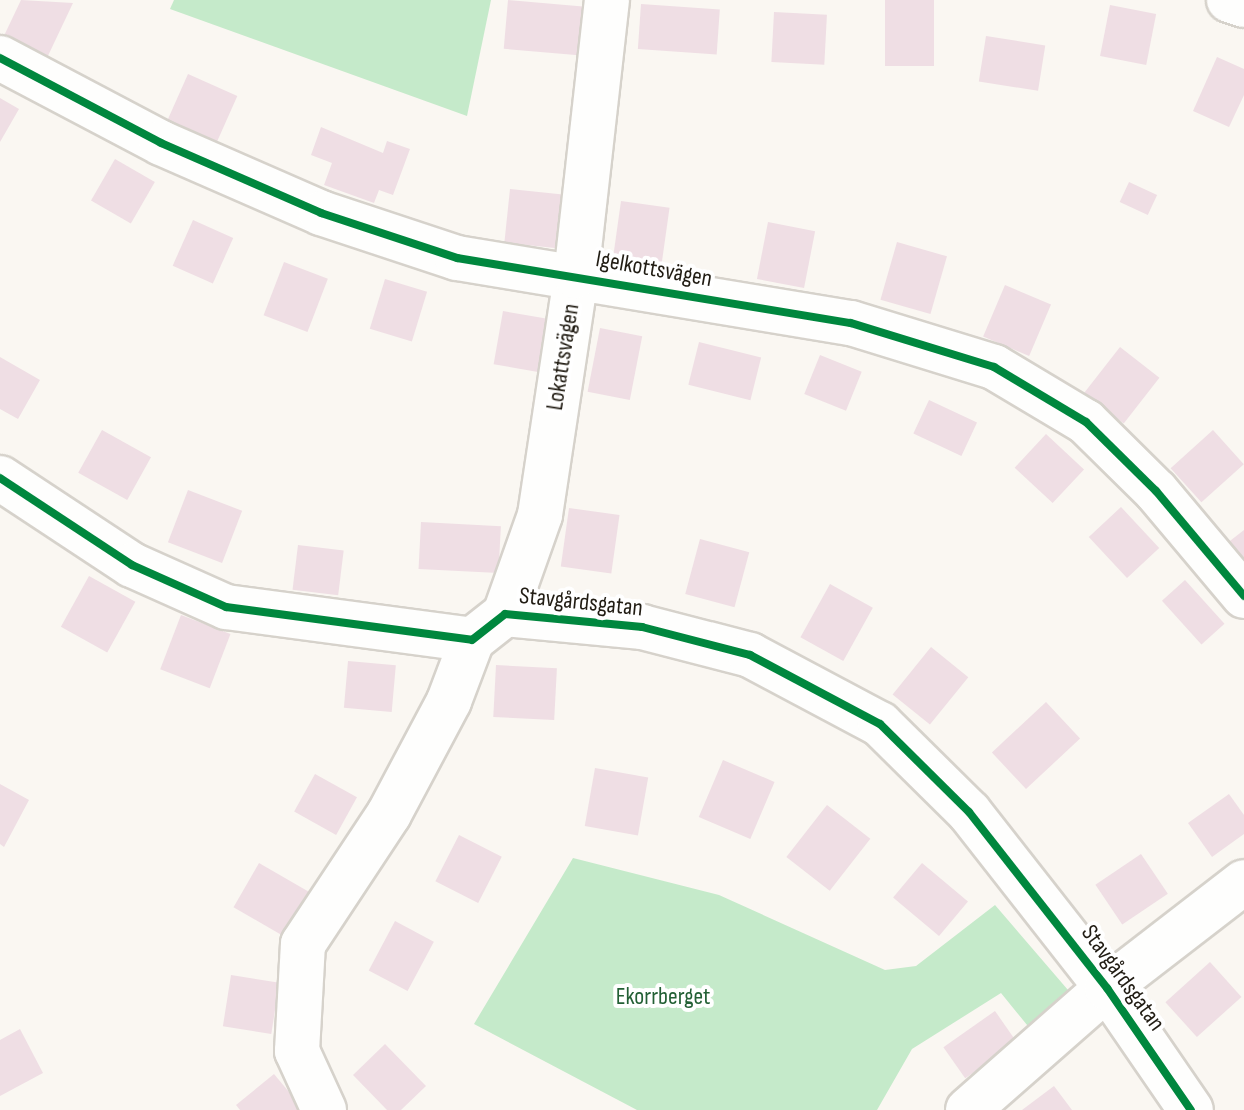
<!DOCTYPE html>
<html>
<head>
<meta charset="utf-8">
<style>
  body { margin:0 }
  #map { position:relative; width:1244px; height:1110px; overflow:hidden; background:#faf7f2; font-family:"Sofia Sans Condensed",sans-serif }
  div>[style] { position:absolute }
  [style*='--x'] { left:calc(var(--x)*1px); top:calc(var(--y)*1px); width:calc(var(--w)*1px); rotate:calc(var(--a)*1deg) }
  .green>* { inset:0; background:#c5eaca }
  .building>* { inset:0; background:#efdee4; transform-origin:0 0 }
  .roads { filter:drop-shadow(2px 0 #d6d2cb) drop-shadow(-2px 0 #d6d2cb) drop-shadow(0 2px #d6d2cb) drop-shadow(0 -2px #d6d2cb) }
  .minor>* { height:44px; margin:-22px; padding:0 22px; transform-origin:22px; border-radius:22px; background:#fefefd }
  .cycleway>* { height:8px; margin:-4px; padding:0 4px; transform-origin:4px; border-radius:4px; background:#00873e }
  span { translate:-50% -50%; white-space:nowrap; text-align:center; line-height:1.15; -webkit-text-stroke:8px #fff; paint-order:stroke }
  .street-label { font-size:24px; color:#211c13 }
  .park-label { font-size:24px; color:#236035 }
</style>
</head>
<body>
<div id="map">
  <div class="green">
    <i style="clip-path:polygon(174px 0,491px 0,467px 116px,170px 9px)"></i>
    <i style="clip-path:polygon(573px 858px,719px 895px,885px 970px,916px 966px,995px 905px,1074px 997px,1036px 1036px,1001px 993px,912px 1049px,877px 1110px,637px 1110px,474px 1024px)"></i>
  </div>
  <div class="building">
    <i style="clip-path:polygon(21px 0,73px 3px,46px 60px,2px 40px)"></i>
    <i style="left:508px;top:0;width:75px;height:49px;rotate:5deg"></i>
    <i style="left:885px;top:0;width:49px;height:66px"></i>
    <i style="left:641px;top:4px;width:79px;height:45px;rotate:4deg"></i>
    <i style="left:1110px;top:5px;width:47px;height:52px;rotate:11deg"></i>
    <i style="left:774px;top:12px;width:53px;height:50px;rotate:3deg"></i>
    <i style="left:986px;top:36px;width:60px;height:46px;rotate:9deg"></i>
    <i style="clip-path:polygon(1217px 57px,1244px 69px,1244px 95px,1229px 127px,1193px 111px)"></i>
    <i style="left:188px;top:74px;width:54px;height:50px;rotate:24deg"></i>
    <i style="clip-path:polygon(0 98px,19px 109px,0 142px)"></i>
    <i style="clip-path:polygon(321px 127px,383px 153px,387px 141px,410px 149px,393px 195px,379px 190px,374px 203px,324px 185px,332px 163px,311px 155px)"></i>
    <i style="left:115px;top:159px;width:46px;height:48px;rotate:30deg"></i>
    <i style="left:1129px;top:182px;width:31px;height:22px;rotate:25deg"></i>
    <i style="left:510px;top:189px;width:53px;height:54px;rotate:6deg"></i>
    <i style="left:621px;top:201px;width:49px;height:56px;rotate:8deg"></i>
    <i style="left:193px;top:220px;width:44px;height:50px;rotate:24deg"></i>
    <i style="left:768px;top:222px;width:48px;height:58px;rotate:11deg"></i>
    <i style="left:897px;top:242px;width:52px;height:60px;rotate:16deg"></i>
    <i style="left:284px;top:262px;width:47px;height:57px;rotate:21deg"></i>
    <i style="left:385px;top:279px;width:44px;height:52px;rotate:17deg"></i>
    <i style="left:1005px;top:285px;width:50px;height:56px;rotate:23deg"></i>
    <i style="left:503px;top:311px;width:45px;height:54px;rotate:10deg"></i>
    <i style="left:600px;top:328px;width:43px;height:65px;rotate:11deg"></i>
    <i style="left:699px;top:342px;width:64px;height:44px;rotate:14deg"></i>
    <i style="left:1120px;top:347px;width:50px;height:58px;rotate:38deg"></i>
    <i style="left:820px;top:355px;width:45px;height:42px;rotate:22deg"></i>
    <i style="clip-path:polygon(0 357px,40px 380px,18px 419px,0 409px)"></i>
    <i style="left:929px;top:400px;width:53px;height:37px;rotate:25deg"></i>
    <i style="left:102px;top:430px;width:56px;height:49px;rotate:29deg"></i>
    <i style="left:1213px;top:430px;width:46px;height:57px;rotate:48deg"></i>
    <i style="left:1046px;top:434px;width:52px;height:46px;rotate:43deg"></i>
    <i style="left:188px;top:490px;width:58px;height:56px;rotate:21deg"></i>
    <i style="left:1121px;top:507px;width:56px;height:44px;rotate:47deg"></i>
    <i style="left:569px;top:508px;width:51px;height:59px;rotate:8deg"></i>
    <i style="left:421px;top:522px;width:80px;height:47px;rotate:3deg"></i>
    <i style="clip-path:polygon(1244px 530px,1244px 567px,1226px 544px)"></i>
    <i style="left:700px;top:539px;width:51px;height:57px;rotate:15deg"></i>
    <i style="left:298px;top:545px;width:46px;height:45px;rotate:7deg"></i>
    <i style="left:89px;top:576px;width:53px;height:58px;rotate:29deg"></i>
    <i style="left:1185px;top:580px;width:59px;height:31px;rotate:48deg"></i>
    <i style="left:830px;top:584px;width:49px;height:61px;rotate:29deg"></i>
    <i style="left:181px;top:615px;width:53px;height:58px;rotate:21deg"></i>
    <i style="left:931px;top:647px;width:48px;height:61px;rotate:39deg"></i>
    <i style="left:348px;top:661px;width:48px;height:47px;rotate:5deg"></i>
    <i style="left:496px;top:665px;width:61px;height:52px;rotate:3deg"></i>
    <i style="left:1046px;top:702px;width:50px;height:74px;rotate:47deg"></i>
    <i style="left:723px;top:760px;width:56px;height:62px;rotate:23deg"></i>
    <i style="left:595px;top:768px;width:54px;height:59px;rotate:10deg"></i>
    <i style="left:315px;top:774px;width:48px;height:43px;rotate:29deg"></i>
    <i style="clip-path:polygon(0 784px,29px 800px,4px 847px,0 844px)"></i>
    <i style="clip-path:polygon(1229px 794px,1244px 815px,1244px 834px,1212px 857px,1188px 823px)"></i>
    <i style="left:827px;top:805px;width:55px;height:66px;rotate:38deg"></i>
    <i style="left:459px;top:835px;width:48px;height:52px;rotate:27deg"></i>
    <i style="left:1141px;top:854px;width:48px;height:55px;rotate:56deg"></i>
    <i style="left:259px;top:863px;width:59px;height:51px;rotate:30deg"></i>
    <i style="left:922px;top:863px;width:60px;height:45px;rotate:40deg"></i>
    <i style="left:395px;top:921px;width:44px;height:56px;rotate:28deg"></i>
    <i style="left:1210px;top:962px;width:47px;height:60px;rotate:48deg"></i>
    <i style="left:231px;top:975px;width:49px;height:52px;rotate:9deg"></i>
    <i style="left:995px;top:1011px;width:38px;height:63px;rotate:55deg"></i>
    <i style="clip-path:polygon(20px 1029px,43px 1073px,0 1096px,0 1040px)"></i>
    <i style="clip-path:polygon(385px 1044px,426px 1086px,401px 1110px,387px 1110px,353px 1075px)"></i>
    <i style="clip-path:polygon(274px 1074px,304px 1110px,240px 1110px,236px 1105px)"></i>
    <i style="clip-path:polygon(1054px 1086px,1072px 1110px,1022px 1110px)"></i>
  </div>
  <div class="roads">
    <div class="minor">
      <i style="--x:1229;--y:0;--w:16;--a:18"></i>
      <i style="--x:0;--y:58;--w:182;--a:27.8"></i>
      <i style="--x:161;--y:143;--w:175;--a:23.6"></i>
      <i style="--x:321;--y:213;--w:143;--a:18.3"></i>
      <i style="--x:457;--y:258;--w:399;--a:9.4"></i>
      <i style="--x:851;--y:323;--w:150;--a:17.1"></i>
      <i style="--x:994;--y:367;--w:107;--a:30.9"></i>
      <i style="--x:1086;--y:422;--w:98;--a:44.6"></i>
      <i style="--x:1156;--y:491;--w:137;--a:50"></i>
      <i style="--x:0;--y:478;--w:158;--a:33.4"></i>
      <i style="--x:132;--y:565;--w:103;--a:24.1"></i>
      <i style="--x:226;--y:607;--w:248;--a:7.6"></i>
      <i style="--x:472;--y:640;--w:42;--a:-38.2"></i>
      <i style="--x:505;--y:614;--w:138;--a:5.4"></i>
      <i style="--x:642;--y:627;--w:112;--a:14.5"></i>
      <i style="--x:750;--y:655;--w:147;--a:28"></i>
      <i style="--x:880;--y:724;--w:125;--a:44.7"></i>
      <i style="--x:969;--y:812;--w:224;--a:51.9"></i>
      <i style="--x:1107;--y:988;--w:148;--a:55.5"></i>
      <i style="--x:505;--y:614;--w:105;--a:-70.5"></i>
      <i style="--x:540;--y:515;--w:242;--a:-81.4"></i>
      <i style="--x:576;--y:276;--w:278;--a:-83.6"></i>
      <i style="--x:324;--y:1110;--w:65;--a:-114.6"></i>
      <i style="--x:297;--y:1051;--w:107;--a:-86.8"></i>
      <i style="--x:303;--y:944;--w:156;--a:-56.5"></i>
      <i style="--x:389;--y:814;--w:128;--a:-62"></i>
      <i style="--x:449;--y:701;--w:65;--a:-69.3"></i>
      <i style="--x:968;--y:1110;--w:185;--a:-41.3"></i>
      <i style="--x:1107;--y:988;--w:173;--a:-37.7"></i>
    </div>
  </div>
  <div class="cycleway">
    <i style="--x:0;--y:58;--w:182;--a:27.8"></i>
    <i style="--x:161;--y:143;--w:175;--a:23.6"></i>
    <i style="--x:321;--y:213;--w:143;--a:18.3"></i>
    <i style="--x:457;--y:258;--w:399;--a:9.4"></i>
    <i style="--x:851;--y:323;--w:150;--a:17.1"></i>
    <i style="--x:994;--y:367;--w:107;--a:30.9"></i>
    <i style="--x:1086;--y:422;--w:98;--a:44.6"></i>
    <i style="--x:1156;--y:491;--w:137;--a:50"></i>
    <i style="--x:0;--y:478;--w:158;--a:33.4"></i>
    <i style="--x:132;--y:565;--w:103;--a:24.1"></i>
    <i style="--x:226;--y:607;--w:248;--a:7.6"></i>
    <i style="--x:472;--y:640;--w:42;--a:-38.2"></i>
    <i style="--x:505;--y:614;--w:138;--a:5.4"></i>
    <i style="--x:642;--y:627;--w:112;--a:14.5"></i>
    <i style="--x:750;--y:655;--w:147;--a:28"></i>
    <i style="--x:880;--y:724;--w:125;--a:44.7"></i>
    <i style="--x:969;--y:812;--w:224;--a:51.9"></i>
    <i style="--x:1107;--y:988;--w:148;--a:55.5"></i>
  </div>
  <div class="street-label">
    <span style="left:654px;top:269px;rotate:10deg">Igelkottsvägen</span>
    <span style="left:563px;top:357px;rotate:-81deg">Lokattsvägen</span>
    <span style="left:581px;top:602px;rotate:6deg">Stavgårdsgatan</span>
    <span style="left:1123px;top:978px;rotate:54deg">Stavgårdsgatan</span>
  </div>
  <div class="park-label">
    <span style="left:663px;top:997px">Ekorrberget</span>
  </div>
</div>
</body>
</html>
